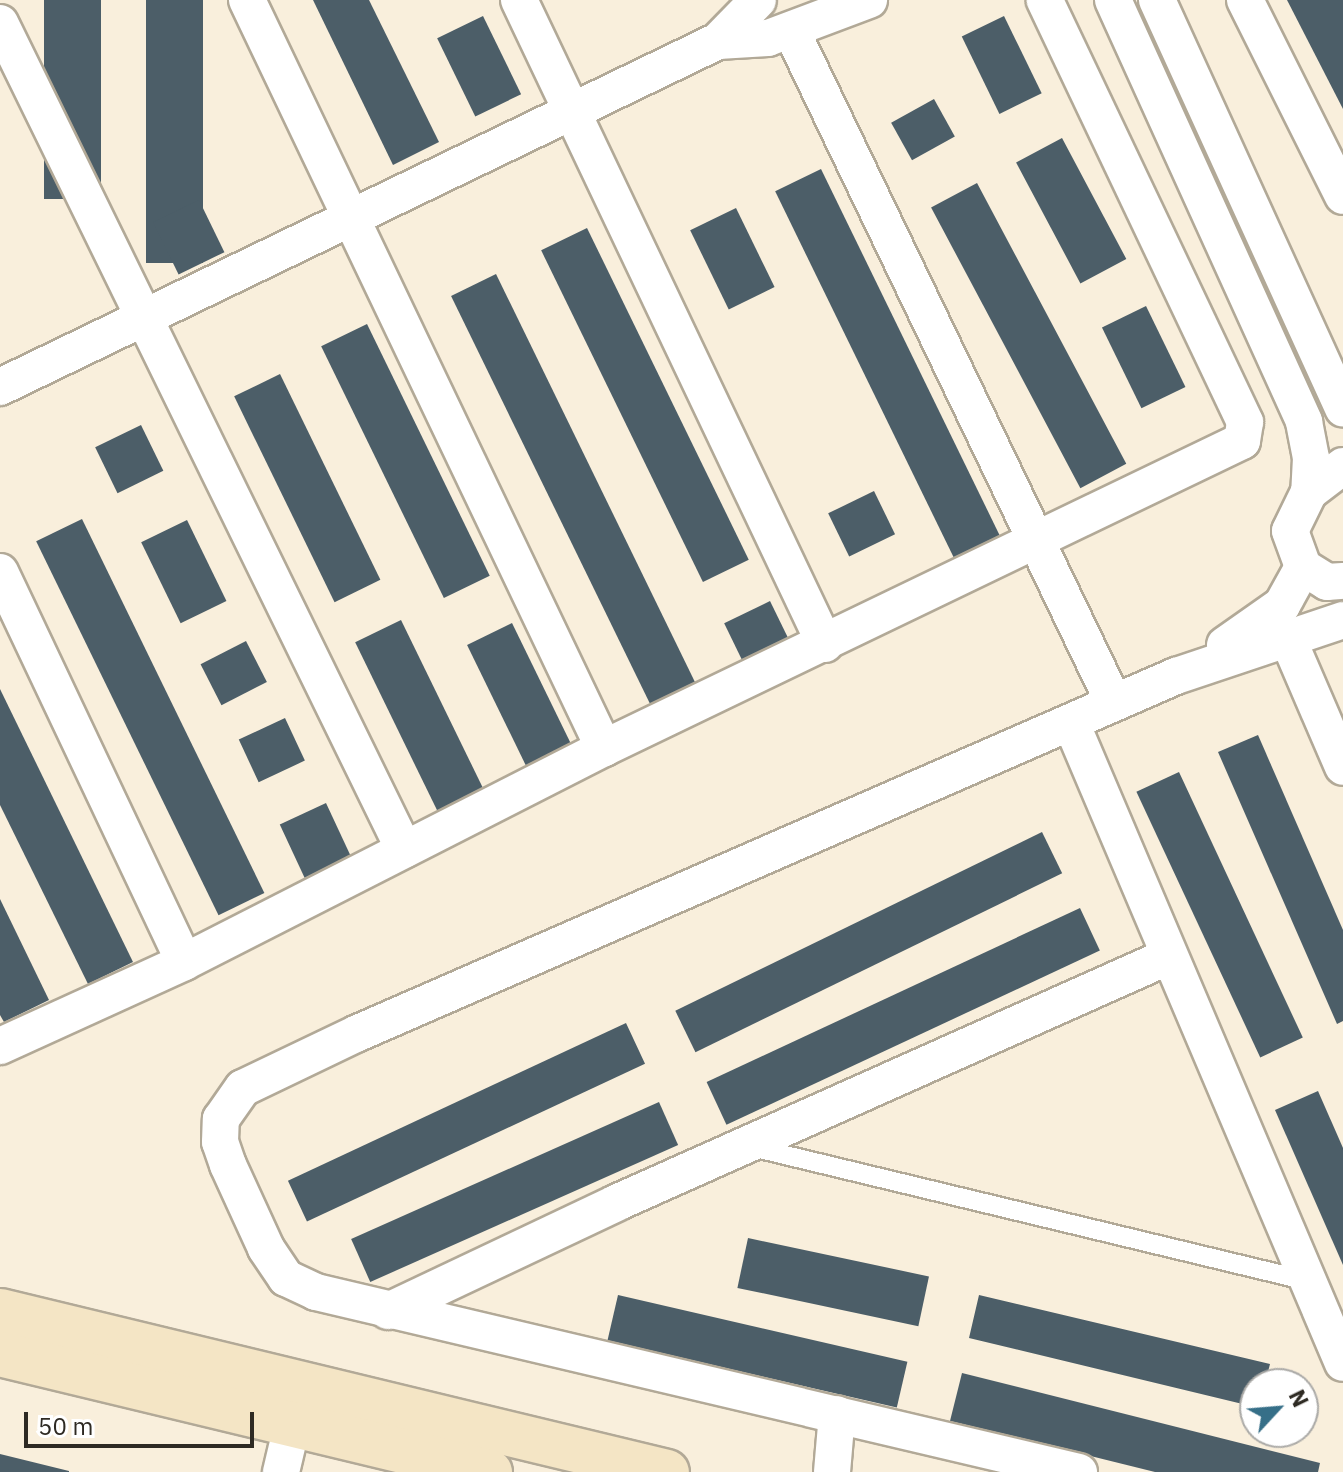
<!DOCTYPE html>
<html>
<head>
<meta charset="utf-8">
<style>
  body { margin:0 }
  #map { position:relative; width:1343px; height:1472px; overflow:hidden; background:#f9efdc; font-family:"IBM Plex Sans",sans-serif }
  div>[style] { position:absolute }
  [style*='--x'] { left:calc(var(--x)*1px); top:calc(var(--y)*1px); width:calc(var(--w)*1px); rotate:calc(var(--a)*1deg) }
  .building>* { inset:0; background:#4c5e68; transform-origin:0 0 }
  .roads { filter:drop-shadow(2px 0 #b2a997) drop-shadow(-2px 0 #b2a997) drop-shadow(0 2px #b2a997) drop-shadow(0 -2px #b2a997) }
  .lane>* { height:18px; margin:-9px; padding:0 9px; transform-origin:9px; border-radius:9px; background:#fff }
  .street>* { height:36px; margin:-18px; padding:0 18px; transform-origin:18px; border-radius:18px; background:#fff }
  .secondary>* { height:44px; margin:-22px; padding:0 22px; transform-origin:22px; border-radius:22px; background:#f4e5c5 }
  span { translate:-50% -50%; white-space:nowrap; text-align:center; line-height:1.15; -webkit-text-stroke:8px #fff; paint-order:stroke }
  .north { position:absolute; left:1239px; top:1368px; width:80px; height:80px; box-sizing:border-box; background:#fff; border:2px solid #abaaa7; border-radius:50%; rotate:64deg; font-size:22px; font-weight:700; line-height:32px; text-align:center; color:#2e2a23 }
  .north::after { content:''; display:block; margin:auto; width:28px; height:36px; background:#366f88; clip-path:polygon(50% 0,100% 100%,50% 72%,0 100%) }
  .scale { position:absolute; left:24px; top:1412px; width:230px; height:36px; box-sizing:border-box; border:4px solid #2e2a23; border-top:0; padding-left:10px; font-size:24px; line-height:28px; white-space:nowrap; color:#2e2a23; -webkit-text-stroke:6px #fff; paint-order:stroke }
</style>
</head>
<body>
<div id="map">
  <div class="building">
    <i style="left:44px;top:0;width:57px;height:199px"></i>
    <i style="left:146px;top:0;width:57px;height:263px"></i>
    <i style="clip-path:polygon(313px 0,369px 0,439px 142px,393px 165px)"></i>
    <i style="clip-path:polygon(1287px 0,1343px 0,1343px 109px)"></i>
    <i style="left:483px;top:16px;width:87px;height:51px;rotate:64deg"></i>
    <i style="left:1004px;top:16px;width:86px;height:47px;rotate:64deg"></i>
    <i style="left:934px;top:99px;width:43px;height:49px;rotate:61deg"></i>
    <i style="left:1062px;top:138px;width:137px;height:52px;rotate:62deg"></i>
    <i style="left:821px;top:169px;width:416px;height:51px;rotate:64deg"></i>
    <i style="left:977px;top:183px;width:318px;height:52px;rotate:62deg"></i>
    <i style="left:199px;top:200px;width:58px;height:51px;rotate:64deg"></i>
    <i style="left:736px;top:208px;width:88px;height:51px;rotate:64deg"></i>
    <i style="left:587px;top:228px;width:369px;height:51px;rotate:64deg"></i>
    <i style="left:496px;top:274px;width:468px;height:50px;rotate:64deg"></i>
    <i style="left:1146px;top:306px;width:90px;height:49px;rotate:64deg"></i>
    <i style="left:367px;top:324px;width:280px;height:51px;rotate:64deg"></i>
    <i style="left:280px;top:374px;width:229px;height:51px;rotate:64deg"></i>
    <i style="left:141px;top:425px;width:51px;height:51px;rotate:64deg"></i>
    <i style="left:874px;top:491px;width:48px;height:51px;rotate:64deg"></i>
    <i style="left:82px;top:519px;width:416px;height:51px;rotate:64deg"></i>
    <i style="left:187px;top:520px;width:90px;height:51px;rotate:64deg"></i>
    <i style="left:770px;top:601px;width:51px;height:51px;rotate:64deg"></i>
    <i style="left:401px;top:620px;width:193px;height:51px;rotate:64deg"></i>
    <i style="left:512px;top:623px;width:140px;height:50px;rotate:64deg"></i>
    <i style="left:246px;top:641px;width:46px;height:51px;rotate:63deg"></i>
    <i style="clip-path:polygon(0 689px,133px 962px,88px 984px,0 805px)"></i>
    <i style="left:285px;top:718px;width:47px;height:51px;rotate:65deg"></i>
    <i style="clip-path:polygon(1258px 735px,1343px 930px,1343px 1021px,1337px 1024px,1218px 752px)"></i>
    <i style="left:1179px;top:772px;width:293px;height:47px;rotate:65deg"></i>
    <i style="left:326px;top:803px;width:59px;height:51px;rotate:65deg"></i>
    <i style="left:1042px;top:832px;width:46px;height:408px;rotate:64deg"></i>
    <i style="clip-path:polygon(0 899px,49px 1000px,4px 1022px,0 1015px)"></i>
    <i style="left:1080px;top:908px;width:47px;height:412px;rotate:65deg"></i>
    <i style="left:626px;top:1023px;width:45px;height:373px;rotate:65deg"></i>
    <i style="clip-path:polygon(1318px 1091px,1343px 1148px,1343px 1265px,1275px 1110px)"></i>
    <i style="left:659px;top:1102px;width:47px;height:337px;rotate:66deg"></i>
    <i style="left:748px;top:1238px;width:185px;height:51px;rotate:12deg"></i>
    <i style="left:618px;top:1295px;width:297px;height:47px;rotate:13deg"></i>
    <i style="clip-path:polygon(979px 1295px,1270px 1364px,1265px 1384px,1255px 1384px,1255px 1407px,969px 1338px)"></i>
    <i style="clip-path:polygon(962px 1373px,1320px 1463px,1318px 1472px,1155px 1472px,950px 1421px)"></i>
    <i style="clip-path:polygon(0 1454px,69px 1471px,69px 1472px,0 1472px)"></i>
  </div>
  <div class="roads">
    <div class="lane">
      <i style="--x:752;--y:1147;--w:572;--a:13.55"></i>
    </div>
    <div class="street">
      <i style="--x:247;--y:0;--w:829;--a:64.49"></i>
      <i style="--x:519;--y:0;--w:713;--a:64.59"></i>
      <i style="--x:1113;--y:0;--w:463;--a:65.6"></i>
      <i style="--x:1304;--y:422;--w:37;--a:79"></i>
      <i style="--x:1311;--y:458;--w:34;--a:93"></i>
      <i style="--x:1157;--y:0;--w:449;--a:65.5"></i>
      <i style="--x:1245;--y:0;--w:219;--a:63.4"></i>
      <i style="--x:0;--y:23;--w:920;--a:63.94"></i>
      <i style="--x:791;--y:30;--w:746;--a:64.36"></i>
      <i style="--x:718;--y:41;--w:50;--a:-3.4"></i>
      <i style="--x:768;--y:38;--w:108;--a:-20.6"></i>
      <i style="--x:0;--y:387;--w:797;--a:-25.73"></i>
      <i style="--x:718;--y:41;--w:57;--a:-45.7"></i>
      <i style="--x:1343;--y:466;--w:43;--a:142.6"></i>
      <i style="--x:1309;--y:492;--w:43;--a:116"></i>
      <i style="--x:1290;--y:531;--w:38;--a:70"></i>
      <i style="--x:1303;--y:567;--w:28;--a:32"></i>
      <i style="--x:1327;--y:582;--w:16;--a:-4"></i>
      <i style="--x:0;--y:572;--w:431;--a:64.7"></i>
      <i style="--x:1288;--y:639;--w:139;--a:66.7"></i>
      <i style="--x:1225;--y:645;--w:70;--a:-35.1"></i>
      <i style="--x:1282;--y:605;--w:43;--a:-61.1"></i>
      <i style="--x:1072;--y:725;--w:693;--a:66.99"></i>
      <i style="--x:0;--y:1046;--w:202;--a:-24.5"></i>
      <i style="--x:184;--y:962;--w:471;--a:-27"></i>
      <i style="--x:604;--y:748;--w:708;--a:-25.7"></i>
      <i style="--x:1242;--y:441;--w:19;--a:-81"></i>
      <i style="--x:1245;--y:422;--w:467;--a:-115.4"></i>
      <i style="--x:388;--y:1311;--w:252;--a:-25.3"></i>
      <i style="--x:616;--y:1203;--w:603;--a:-24.06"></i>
      <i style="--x:281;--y:1472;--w:74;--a:-76.7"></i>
      <i style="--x:832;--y:1472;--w:58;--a:-85.1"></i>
      <i style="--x:1079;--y:1472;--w:784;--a:-166.73"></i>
      <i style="--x:316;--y:1292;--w:33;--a:-155"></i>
      <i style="--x:286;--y:1278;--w:36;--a:-124"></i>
      <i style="--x:266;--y:1248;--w:91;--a:-114.6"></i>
      <i style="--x:228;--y:1165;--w:24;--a:-109"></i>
      <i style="--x:220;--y:1142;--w:23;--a:-88"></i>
      <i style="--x:221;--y:1119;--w:38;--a:-55"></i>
      <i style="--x:243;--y:1088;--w:127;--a:-25.6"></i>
      <i style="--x:358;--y:1033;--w:893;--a:-23.58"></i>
      <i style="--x:1176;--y:676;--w:176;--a:-18.5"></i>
    </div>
    <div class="secondary">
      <i style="--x:0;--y:1311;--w:686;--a:13.57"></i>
      <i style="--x:0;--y:1354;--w:504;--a:13.54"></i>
    </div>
  </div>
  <div class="north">N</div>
  <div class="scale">50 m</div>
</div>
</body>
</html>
